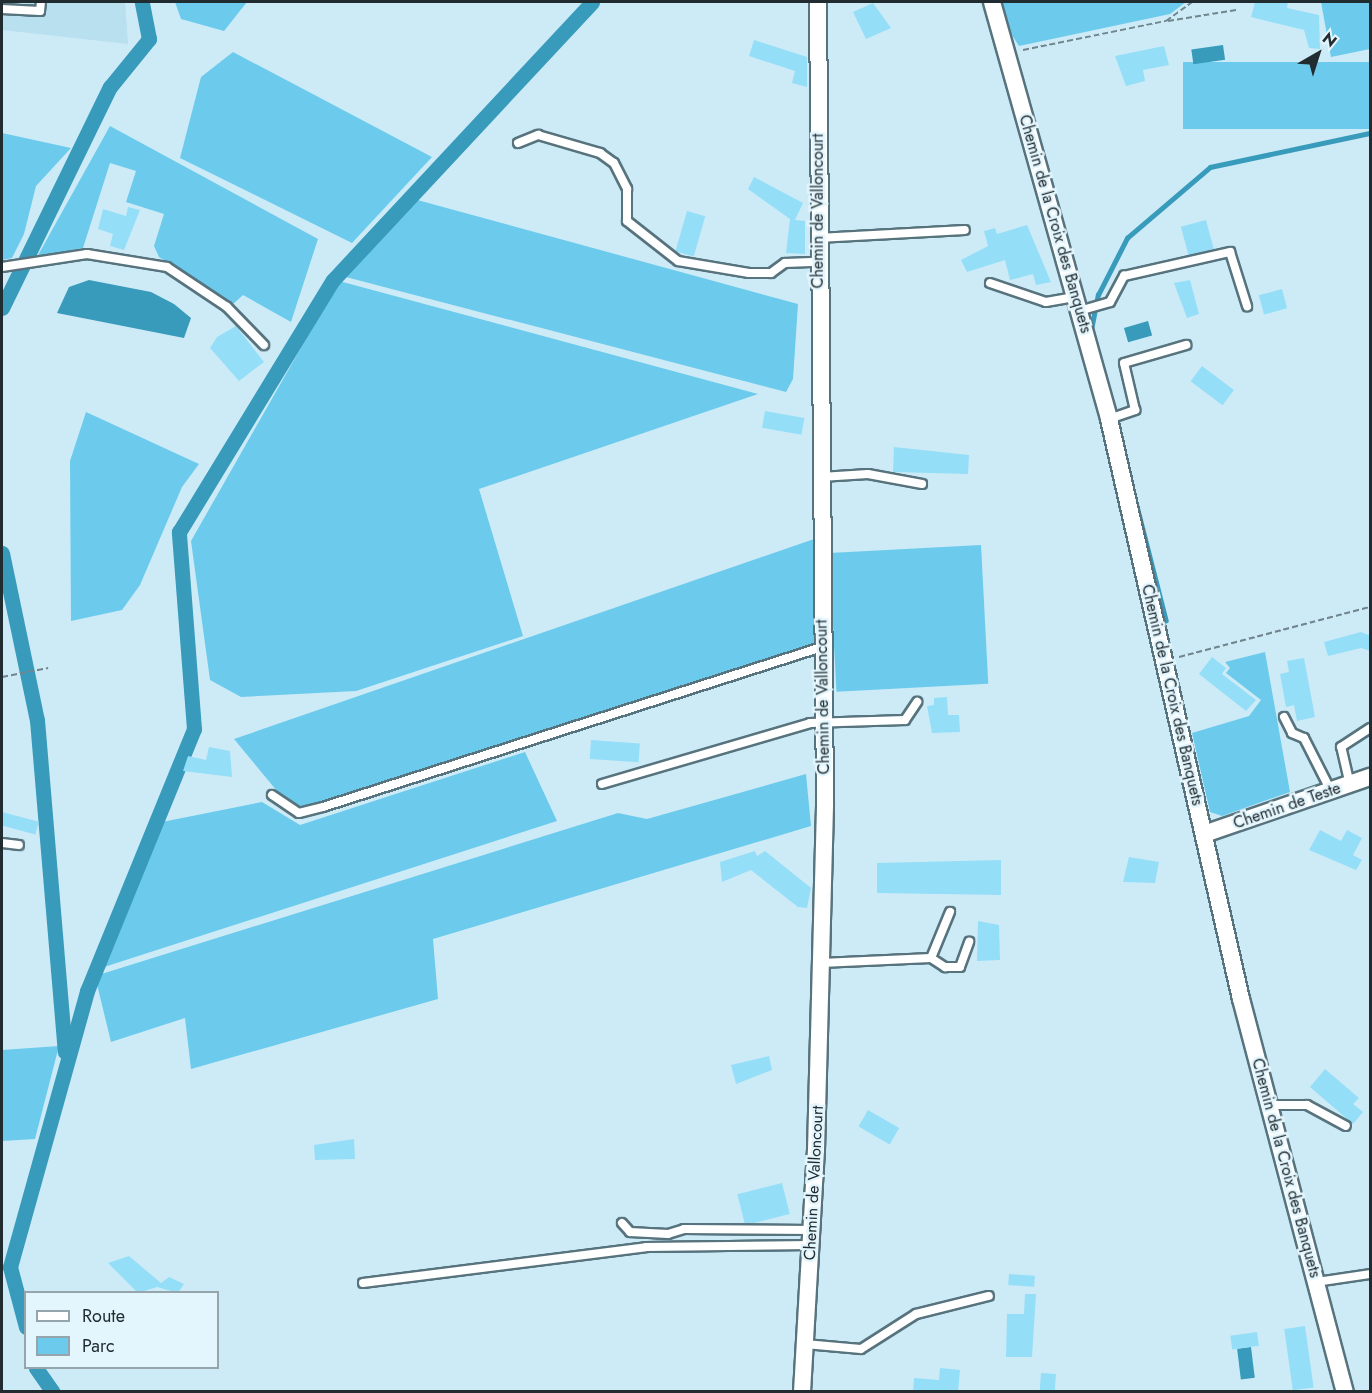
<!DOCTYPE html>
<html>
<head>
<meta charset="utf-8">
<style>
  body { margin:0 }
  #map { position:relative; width:1372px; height:1393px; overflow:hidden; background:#cdebf7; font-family:Jost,sans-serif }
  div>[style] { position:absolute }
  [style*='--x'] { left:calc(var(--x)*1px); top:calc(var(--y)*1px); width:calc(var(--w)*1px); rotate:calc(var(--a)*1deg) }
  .built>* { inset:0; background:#b9e0ef }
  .green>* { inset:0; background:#6ccbec; transform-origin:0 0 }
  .water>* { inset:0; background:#389bbb; transform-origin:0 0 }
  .stream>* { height:4.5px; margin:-2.25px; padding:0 2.25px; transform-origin:2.25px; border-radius:2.25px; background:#389bbb }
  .canal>* { height:15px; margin:-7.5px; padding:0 7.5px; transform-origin:7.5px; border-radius:7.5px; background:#389bbb }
  .building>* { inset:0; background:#95def8; transform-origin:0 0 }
  .path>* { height:2px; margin-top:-1px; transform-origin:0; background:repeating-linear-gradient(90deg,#71858d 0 6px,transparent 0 9px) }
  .roads { filter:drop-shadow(2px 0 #57737d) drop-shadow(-2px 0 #57737d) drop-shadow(0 2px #57737d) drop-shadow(0 -2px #57737d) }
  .service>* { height:8px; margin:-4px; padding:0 4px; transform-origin:4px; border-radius:4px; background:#fff }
  .minor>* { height:16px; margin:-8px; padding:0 8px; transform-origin:8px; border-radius:8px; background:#fff }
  span { translate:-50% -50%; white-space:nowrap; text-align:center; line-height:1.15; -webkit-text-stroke:5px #e4f6fd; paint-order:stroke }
  .street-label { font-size:16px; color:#212c31 }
  .frame { position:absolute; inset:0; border:3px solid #212c31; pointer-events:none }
  .legend { position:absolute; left:24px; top:1291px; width:195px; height:78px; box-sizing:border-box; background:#e4f6fd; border:2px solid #96a5ab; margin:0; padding:8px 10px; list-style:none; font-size:18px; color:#212c31 }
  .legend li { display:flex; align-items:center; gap:12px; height:30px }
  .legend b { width:30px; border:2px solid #96a5ab }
  .north { position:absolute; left:1288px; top:24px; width:60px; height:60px; -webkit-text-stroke:4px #e4f6fd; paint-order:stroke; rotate:39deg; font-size:16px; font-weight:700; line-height:24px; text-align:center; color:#212c31 }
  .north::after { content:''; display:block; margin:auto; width:21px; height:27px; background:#212c31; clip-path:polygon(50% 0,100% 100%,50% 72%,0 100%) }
</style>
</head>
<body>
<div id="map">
  <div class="built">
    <i style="clip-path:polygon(2px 2px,125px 2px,128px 44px,2px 30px)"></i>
  </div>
  <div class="green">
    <i style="clip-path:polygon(175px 2px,247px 2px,224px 31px,181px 19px)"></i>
    <i style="clip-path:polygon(1000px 2px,1186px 2px,1170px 14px,1019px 46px,1005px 24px)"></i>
    <i style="clip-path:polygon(1321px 2px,1370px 2px,1370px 49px,1331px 57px)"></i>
    <i style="clip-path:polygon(233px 52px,432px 157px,352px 243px,180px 158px,201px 77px)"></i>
    <i style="left:1370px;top:62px;width:67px;height:187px;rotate:90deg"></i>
    <i style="clip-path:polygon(110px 126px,318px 239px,291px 322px,243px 295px,231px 306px,159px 257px,154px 246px,164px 214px,126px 202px,136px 171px,110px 163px,83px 248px,37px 257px)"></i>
    <i style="clip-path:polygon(2px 133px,71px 148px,36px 186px,24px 234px,12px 258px,2px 260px)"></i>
    <i style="clip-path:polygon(410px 198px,798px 304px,793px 379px,786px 392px,342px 276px)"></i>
    <i style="clip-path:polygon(339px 281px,758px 394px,479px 489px,523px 636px,356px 691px,241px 697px,210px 680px,191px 541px)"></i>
    <i style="clip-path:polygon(86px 412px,199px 464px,182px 487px,140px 585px,122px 610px,71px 621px,70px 461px)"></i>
    <i style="clip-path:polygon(817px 538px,817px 646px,300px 810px,282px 797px,234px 739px)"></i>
    <i style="left:981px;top:545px;width:139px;height:152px;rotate:87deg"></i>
    <i style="clip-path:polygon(1265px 652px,1290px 792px,1222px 816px,1210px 812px,1192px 733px,1249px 716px,1261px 700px,1226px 673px,1230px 668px,1225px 662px)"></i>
    <i style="clip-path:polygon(525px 752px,557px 821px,101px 968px,162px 822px,262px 802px,300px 825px)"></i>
    <i style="clip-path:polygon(806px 774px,811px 826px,433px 939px,438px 999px,191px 1069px,185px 1018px,111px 1042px,95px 976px,618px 813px,647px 819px)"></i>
    <i style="clip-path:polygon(59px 1046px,35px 1139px,2px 1141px,2px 1050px)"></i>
  </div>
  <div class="water">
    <i style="left:1223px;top:45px;width:15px;height:32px;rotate:82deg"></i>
    <i style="clip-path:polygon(89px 280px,151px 292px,174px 304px,191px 318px,184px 338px,57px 313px,69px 287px)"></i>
    <i style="left:1148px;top:321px;width:15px;height:25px;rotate:74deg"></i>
    <i style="left:1251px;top:1347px;width:31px;height:14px;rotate:83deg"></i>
  </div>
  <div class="stream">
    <i style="--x:1091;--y:330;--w:36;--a:-79"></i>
    <i style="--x:1098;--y:295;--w:64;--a:-63"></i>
    <i style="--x:1127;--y:238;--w:109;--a:-40.5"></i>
    <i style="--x:1210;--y:167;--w:164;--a:-12"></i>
    <i style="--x:1137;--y:506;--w:118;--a:75.7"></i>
  </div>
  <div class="canal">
    <i style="--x:2;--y:308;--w:246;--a:-64"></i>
    <i style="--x:110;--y:87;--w:62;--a:-50.9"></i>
    <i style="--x:149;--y:39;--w:38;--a:-101"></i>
    <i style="--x:2;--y:553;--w:171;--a:78.2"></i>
    <i style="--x:37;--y:720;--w:333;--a:85.2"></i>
    <i style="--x:26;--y:1327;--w:62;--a:-104.9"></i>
    <i style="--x:10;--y:1267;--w:287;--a:-74.4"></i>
    <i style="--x:87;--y:991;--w:283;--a:-67.8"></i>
    <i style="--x:194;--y:729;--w:198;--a:-94.4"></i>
    <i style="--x:179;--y:532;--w:295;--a:-58.6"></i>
    <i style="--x:333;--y:280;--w:380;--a:-47"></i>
    <i style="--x:36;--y:1368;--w:29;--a:55"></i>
  </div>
  <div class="building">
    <i style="clip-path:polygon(1255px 2px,1288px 2px,1287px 8px,1319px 15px,1320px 49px,1309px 48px,1304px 30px,1251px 17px)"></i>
    <i style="clip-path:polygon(873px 3px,891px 28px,866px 39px,853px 12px)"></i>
    <i style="clip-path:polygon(754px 40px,807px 57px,807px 87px,792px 83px,795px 71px,749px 56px)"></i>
    <i style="clip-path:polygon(1164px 46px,1169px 65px,1143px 70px,1145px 81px,1126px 86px,1115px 56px)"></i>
    <i style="clip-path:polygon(754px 177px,803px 203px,795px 220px,805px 221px,805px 254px,786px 253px,790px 219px,748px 189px)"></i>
    <i style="clip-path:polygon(128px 207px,140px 210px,124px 250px,110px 246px,113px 234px,98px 229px,103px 209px,126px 216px)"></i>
    <i style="left:687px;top:211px;width:19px;height:42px;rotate:16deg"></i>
    <i style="left:1206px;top:220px;width:30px;height:26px;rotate:75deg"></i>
    <i style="clip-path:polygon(1027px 225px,1051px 282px,1036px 285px,1033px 274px,1010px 280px,1005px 260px,967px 272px,961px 260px,988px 246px,984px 231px,995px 228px,997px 234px)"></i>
    <i style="clip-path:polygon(1190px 280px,1199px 314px,1187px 318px,1174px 283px)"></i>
    <i style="left:1282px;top:289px;width:20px;height:24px;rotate:75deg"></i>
    <i style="clip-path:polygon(236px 326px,264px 362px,239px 381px,210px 348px,217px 337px)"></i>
    <i style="left:1202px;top:366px;width:40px;height:19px;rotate:37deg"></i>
    <i style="left:765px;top:411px;width:40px;height:17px;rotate:10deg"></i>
    <i style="clip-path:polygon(894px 447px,969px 455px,968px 474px,893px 472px)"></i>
    <i style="clip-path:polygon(1361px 632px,1371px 636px,1371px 651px,1361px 648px,1328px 656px,1324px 642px)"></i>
    <i style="clip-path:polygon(1212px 657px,1226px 668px,1222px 674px,1256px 700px,1246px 711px,1199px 674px)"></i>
    <i style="clip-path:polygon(1304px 658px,1315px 717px,1297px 721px,1294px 705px,1286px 707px,1280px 674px,1289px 672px,1287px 661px)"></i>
    <i style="clip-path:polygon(947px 697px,948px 715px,959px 715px,960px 732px,932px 733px,927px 706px,934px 705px,934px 698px)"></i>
    <i style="left:591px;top:740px;width:49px;height:19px;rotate:4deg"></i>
    <i style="clip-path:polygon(209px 747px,230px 751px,232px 777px,183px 771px,188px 756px,206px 760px)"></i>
    <i style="left:2px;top:812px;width:38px;height:13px;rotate:15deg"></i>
    <i style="clip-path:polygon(1320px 830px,1341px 841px,1347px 830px,1362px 838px,1353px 855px,1362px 860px,1356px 870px,1309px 850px)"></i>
    <i style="clip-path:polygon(755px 851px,757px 856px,765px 851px,811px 888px,807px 908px,798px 907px,751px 870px,722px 882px,720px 862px)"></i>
    <i style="clip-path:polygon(1129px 857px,1159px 862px,1155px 883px,1123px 882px)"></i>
    <i style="clip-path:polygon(1001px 860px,1001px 895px,877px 893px,877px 863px)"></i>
    <i style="clip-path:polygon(978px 921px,999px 925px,1000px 960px,977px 961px)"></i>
    <i style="clip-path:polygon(769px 1056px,772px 1070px,736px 1084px,731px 1065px)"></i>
    <i style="clip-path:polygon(1325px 1069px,1359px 1098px,1353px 1104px,1363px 1112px,1353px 1124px,1310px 1087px)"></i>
    <i style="left:868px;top:1110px;width:36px;height:19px;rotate:30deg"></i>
    <i style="clip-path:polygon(354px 1139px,355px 1159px,315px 1160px,314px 1145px)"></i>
    <i style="left:782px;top:1183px;width:32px;height:46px;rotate:76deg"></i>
    <i style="clip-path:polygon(129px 1256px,161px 1283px,169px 1277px,184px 1284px,178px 1293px,157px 1287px,138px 1293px,108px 1263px)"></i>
    <i style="left:1009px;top:1274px;width:26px;height:11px;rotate:4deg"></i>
    <i style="clip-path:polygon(1025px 1294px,1036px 1294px,1032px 1357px,1006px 1357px,1007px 1314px,1024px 1314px)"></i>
    <i style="left:1305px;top:1326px;width:62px;height:21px;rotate:82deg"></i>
    <i style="left:1257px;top:1332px;width:14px;height:27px;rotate:82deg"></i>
    <i style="clip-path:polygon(940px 1368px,960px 1370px,958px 1392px,913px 1392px,914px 1378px,939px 1380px)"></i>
    <i style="left:1041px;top:1373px;width:15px;height:19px;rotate:4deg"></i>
  </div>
  <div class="path">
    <i style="--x:1168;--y:21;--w:69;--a:-9.2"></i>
    <i style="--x:1023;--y:50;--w:146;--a:-11.5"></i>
    <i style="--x:1166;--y:21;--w:32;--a:-36"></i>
    <i style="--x:1179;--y:657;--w:197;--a:-14.7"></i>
    <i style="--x:2;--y:677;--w:47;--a:-11.1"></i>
  </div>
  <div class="roads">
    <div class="service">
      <i style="--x:2;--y:9;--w:38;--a:3"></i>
      <i style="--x:40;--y:11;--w:9;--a:-84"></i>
      <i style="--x:518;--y:143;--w:22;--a:-22"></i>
      <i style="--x:538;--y:135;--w:65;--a:16.2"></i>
      <i style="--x:600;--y:153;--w:17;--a:36"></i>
      <i style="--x:614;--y:163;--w:29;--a:63"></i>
      <i style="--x:627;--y:189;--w:32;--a:90"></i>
      <i style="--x:627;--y:221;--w:65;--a:38.1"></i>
      <i style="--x:678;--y:261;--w:72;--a:9.6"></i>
      <i style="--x:749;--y:273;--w:22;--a:0"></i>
      <i style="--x:771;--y:273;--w:17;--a:-36"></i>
      <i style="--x:785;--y:263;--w:33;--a:-2"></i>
      <i style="--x:818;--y:238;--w:147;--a:-3.1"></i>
      <i style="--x:2;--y:267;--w:86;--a:-8.7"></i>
      <i style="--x:87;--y:254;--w:81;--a:9.2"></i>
      <i style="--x:167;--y:267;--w:72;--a:33.7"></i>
      <i style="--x:227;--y:307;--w:53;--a:45.8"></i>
      <i style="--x:990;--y:283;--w:59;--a:18.7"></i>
      <i style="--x:1046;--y:302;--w:29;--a:-10"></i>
      <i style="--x:1079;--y:311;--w:32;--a:-16"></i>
      <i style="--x:1110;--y:302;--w:30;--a:-62"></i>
      <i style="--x:1124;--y:276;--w:109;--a:-12.8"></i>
      <i style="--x:1230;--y:252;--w:57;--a:72.5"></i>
      <i style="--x:1109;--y:419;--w:28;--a:-19"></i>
      <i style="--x:1135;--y:410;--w:48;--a:-103.2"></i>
      <i style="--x:1124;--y:363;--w:65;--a:-16.2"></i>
      <i style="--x:821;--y:477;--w:47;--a:-3.7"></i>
      <i style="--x:868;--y:474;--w:55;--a:10.5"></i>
      <i style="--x:1284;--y:717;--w:18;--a:63"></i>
      <i style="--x:1292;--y:733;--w:13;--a:23"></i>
      <i style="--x:1304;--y:738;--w:59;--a:63"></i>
      <i style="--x:602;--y:784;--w:217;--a:-16.3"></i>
      <i style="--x:810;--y:723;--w:95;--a:-1.8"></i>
      <i style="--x:905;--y:720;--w:22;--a:-56"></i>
      <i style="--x:1350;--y:785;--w:39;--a:-103"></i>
      <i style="--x:1341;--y:747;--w:35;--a:-33"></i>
      <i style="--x:272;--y:795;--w:32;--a:34"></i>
      <i style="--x:299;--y:813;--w:25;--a:-14"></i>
      <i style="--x:323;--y:807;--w:524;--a:-17.78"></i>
      <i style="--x:2;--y:843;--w:17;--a:7"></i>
      <i style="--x:931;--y:958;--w:17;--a:33"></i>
      <i style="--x:945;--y:967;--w:15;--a:0"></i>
      <i style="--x:960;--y:967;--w:27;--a:-70"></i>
      <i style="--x:821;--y:963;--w:110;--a:-2.6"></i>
      <i style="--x:931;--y:958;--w:50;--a:-67.6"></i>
      <i style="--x:1269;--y:1105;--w:38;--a:0"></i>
      <i style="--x:1307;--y:1105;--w:44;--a:28.3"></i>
      <i style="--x:622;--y:1223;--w:12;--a:48"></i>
      <i style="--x:630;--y:1232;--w:38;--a:3"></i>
      <i style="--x:668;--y:1234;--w:17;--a:-17"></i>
      <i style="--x:684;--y:1229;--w:128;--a:0.4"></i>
      <i style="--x:1316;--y:1282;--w:55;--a:-8.4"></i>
      <i style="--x:363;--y:1283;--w:285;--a:-7.2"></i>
      <i style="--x:646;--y:1247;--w:165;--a:-0.7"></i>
      <i style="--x:805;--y:1344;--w:56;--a:5.1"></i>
      <i style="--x:861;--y:1349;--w:65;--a:-32.5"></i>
      <i style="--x:916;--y:1314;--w:75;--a:-13.9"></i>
    </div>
    <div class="minor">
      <i style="--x:992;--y:2;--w:433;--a:74.3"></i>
      <i style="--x:1109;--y:419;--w:595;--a:77.18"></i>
      <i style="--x:1241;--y:999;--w:407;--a:75.2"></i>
      <i style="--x:1204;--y:834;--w:176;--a:-19"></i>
      <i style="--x:802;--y:1392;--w:242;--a:-86.7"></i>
      <i style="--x:816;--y:1150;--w:346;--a:-88.5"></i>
      <i style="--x:825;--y:804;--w:802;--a:-90.5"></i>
    </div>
  </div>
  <div class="street-label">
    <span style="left:818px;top:211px;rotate:-90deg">Chemin de Valloncourt</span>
    <span style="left:1055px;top:224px;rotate:74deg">Chemin de la Croix des Banquets</span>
    <span style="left:1172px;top:695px;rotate:77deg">Chemin de la Croix des Banquets</span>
    <span style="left:823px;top:697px;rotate:-91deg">Chemin de Valloncourt</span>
    <span style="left:1287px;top:806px;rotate:-19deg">Chemin de Teste</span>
    <span style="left:1286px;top:1168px;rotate:75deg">Chemin de la Croix des Banquets</span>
    <span style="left:814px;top:1183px;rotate:-87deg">Chemin de Valloncourt</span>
  </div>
  <div class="frame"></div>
  <ul class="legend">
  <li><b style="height:8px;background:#fff"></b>Route</li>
  <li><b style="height:16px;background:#6ccbec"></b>Parc</li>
  </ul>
  <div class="north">N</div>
</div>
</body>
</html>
